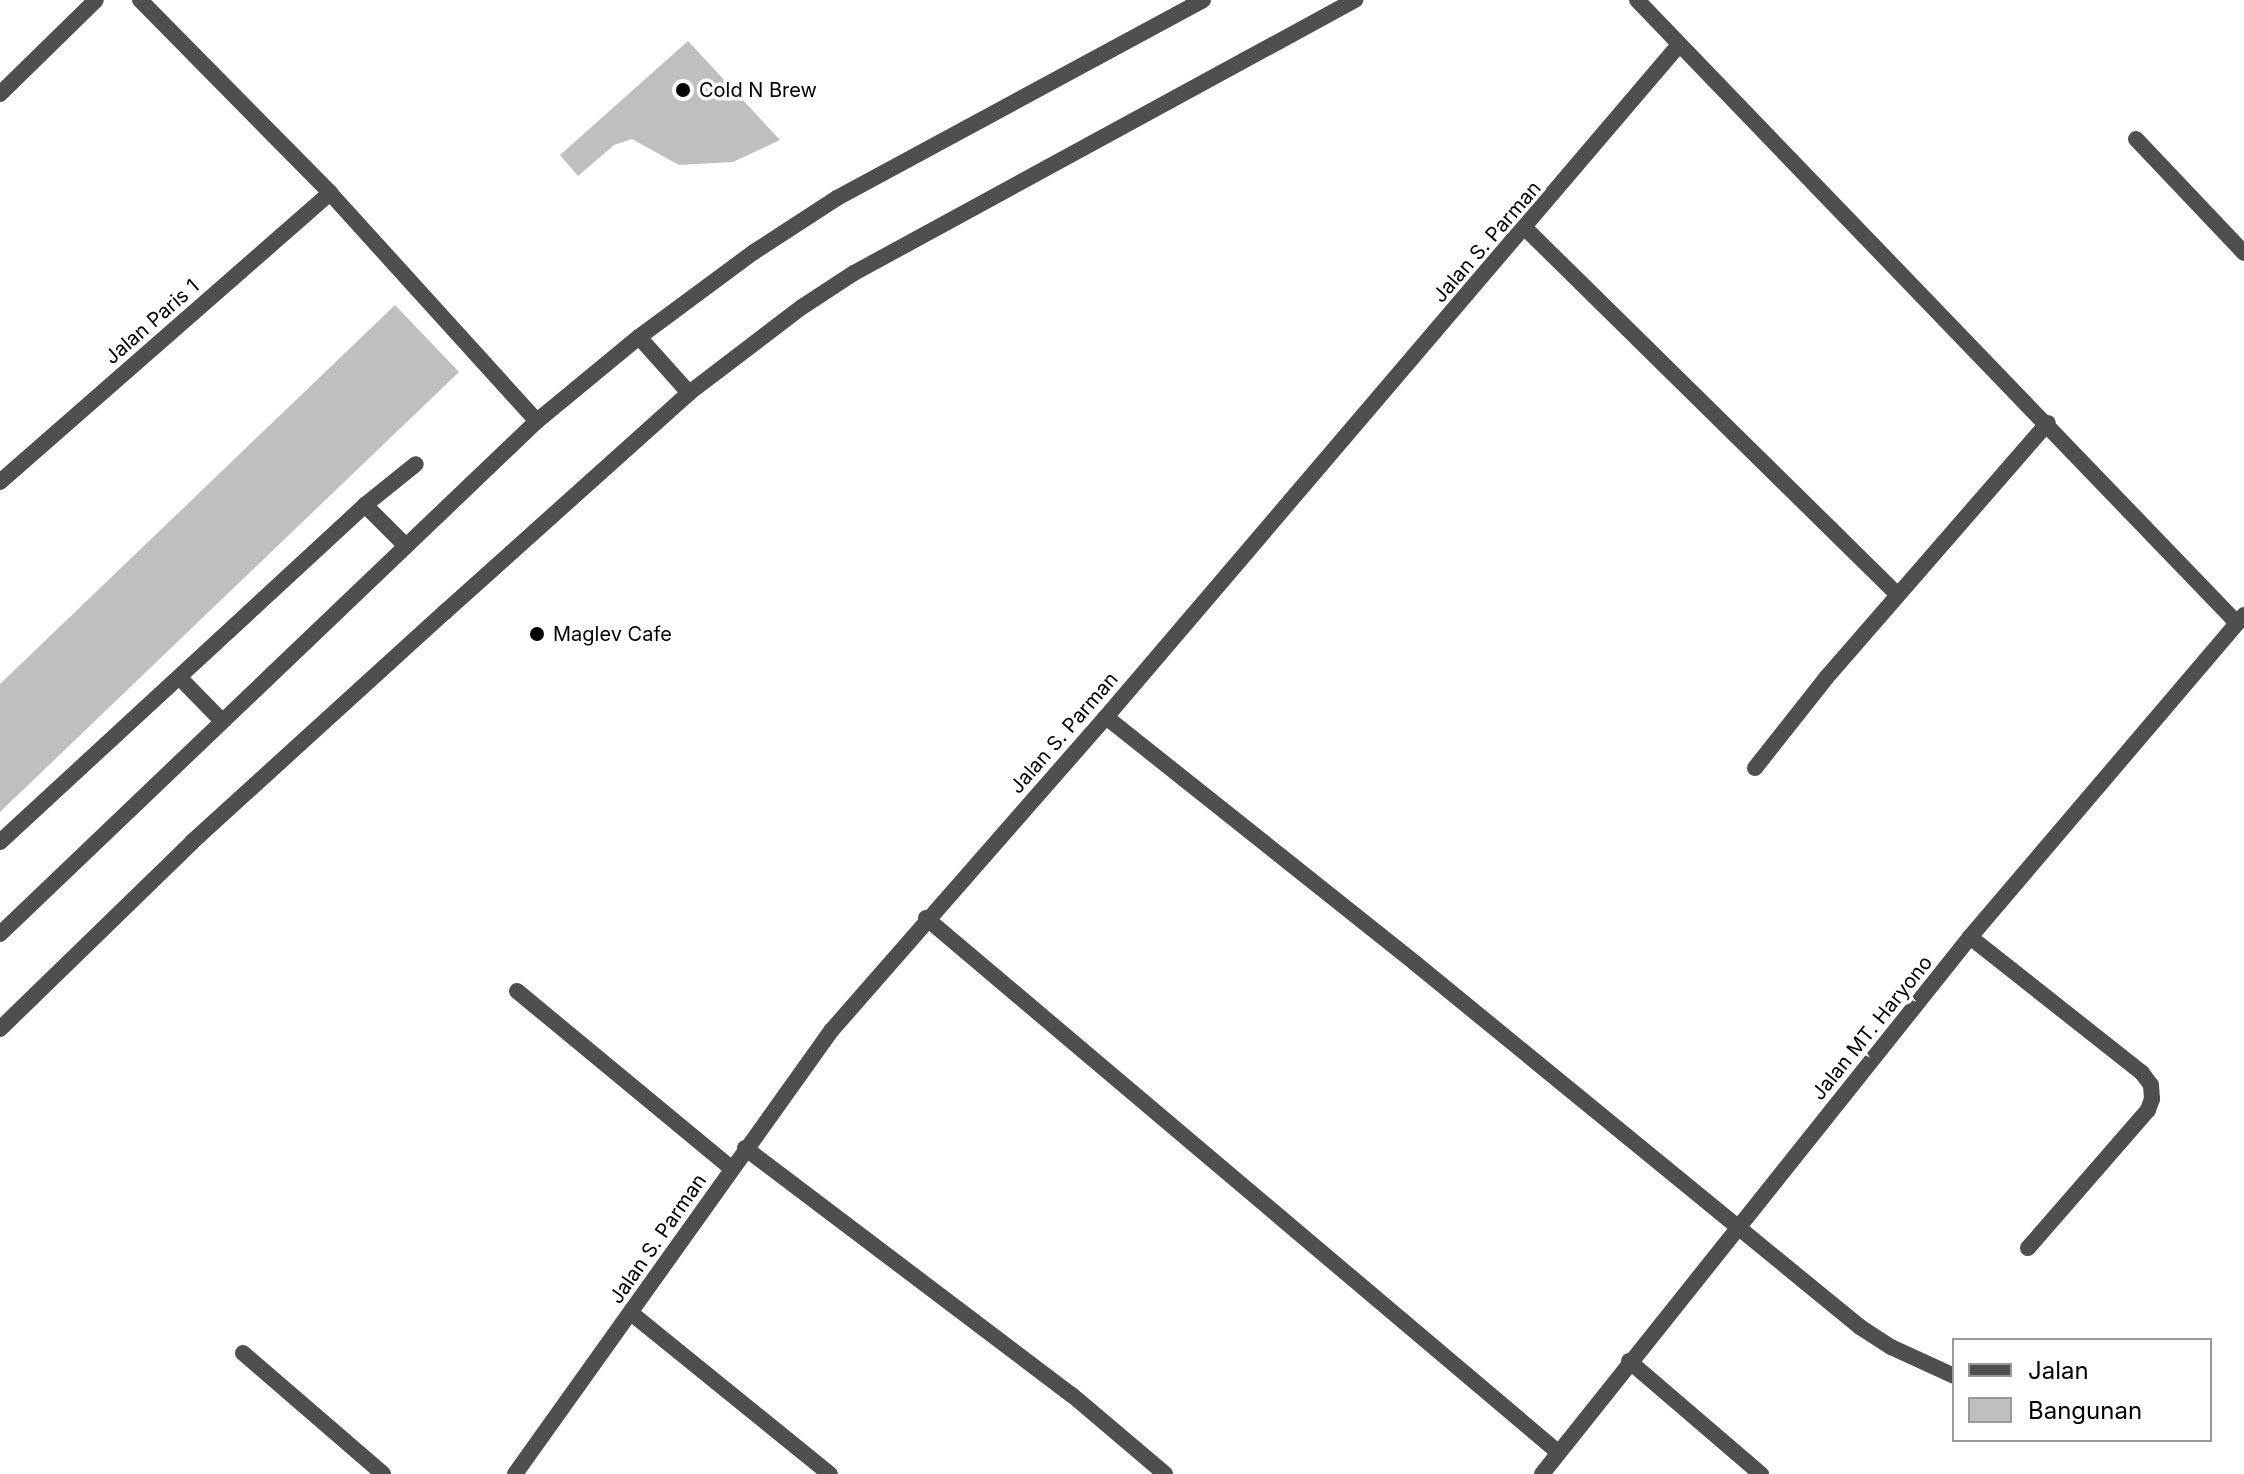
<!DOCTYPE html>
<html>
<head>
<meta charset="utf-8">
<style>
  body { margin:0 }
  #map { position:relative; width:2244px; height:1474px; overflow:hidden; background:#fff; font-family:Inter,sans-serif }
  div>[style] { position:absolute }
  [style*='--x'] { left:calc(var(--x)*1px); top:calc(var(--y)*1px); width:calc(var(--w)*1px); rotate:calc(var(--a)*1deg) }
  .building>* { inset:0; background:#bfbfbf }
  .service>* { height:16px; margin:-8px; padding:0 8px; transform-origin:8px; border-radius:8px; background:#4f4f4f }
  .minor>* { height:16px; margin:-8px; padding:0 8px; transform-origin:8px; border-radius:8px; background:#4f4f4f }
  .tertiary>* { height:16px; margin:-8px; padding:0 8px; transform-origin:8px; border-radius:8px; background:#4f4f4f }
  .dots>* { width:22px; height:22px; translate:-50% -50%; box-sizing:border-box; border:4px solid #fff; border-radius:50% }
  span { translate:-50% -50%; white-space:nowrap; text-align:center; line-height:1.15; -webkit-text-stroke:7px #fff; paint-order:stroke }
  .poi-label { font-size:20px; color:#000 }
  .left { translate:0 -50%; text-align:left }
  .street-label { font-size:20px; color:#000 }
  .legend { position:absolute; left:1952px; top:1338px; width:260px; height:104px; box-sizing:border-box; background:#fff; border:2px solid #999; margin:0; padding:10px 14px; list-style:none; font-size:24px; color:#000 }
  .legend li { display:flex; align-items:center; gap:16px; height:40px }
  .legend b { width:40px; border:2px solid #999 }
</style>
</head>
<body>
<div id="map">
  <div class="building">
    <i style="clip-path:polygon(688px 41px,780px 140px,733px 162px,679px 165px,632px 139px,614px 145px,578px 176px,560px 155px)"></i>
    <i style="clip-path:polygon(395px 305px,459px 372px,0 812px,0 684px)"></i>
  </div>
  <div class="service">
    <i style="--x:365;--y:505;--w:65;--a:-38.8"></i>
    <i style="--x:180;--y:678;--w:60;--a:45.7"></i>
    <i style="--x:0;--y:842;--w:497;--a:-42.7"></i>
    <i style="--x:365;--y:505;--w:58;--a:45"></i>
    <i style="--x:517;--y:991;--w:278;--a:39.6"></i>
  </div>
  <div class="minor">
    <i style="--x:140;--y:0;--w:271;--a:45.4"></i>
    <i style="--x:330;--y:193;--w:308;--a:47.8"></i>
    <i style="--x:1637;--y:0;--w:865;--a:46.08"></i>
    <i style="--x:0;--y:94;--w:134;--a:-44.4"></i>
    <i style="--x:2136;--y:139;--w:157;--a:46.5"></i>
    <i style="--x:1525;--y:228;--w:523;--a:44.54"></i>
    <i style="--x:0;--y:482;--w:439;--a:-41.2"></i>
    <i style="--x:1106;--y:717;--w:395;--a:38.5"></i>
    <i style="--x:1415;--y:963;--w:575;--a:39.28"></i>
    <i style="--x:1860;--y:1327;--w:37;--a:33"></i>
    <i style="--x:1891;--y:1347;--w:69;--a:24.7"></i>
    <i style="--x:1755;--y:768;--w:115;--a:-51.7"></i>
    <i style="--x:1826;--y:678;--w:338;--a:-49"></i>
    <i style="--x:926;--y:918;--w:827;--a:40.2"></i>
    <i style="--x:1970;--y:937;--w:219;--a:38.3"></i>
    <i style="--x:2142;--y:1073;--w:15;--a:53"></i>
    <i style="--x:2151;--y:1085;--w:14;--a:86"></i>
    <i style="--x:2152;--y:1099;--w:12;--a:110"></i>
    <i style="--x:2148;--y:1110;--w:183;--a:131"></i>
    <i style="--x:745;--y:1148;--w:410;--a:37.1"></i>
    <i style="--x:1072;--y:1395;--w:122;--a:40.3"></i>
    <i style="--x:631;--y:1313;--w:256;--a:39"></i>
    <i style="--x:243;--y:1353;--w:185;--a:40.8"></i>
    <i style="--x:1629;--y:1361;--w:174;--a:40.6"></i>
    <i style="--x:515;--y:1474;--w:544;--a:-54.5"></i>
    <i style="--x:831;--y:1031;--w:417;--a:-48.8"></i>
    <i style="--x:1106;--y:717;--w:883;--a:-49.55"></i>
    <i style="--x:1542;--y:1474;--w:687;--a:-51.44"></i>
    <i style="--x:1970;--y:937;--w:423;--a:-49.6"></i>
  </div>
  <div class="tertiary">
    <i style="--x:639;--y:337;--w:75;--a:48.2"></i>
    <i style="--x:0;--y:934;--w:743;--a:-43.69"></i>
    <i style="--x:537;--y:421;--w:132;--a:-39.5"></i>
    <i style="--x:639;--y:337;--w:143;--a:-36.5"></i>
    <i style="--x:754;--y:252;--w:99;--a:-33"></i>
    <i style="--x:837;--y:198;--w:416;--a:-28.4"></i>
    <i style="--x:0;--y:1029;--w:268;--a:-44.2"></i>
    <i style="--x:192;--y:842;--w:342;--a:-42.3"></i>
    <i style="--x:445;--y:612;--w:328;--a:-41.9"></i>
    <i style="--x:689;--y:393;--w:142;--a:-37.3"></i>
    <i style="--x:802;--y:307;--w:62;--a:-33.2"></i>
    <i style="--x:854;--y:273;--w:571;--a:-28.59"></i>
  </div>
  <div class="dots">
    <i style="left:683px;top:90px;background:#000"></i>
    <i style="left:537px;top:634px;background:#000"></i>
  </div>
  <div class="poi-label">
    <span class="left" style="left:699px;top:90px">Cold N Brew</span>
    <span class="left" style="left:553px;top:634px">Maglev Cafe</span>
  </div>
  <div class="street-label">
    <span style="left:1487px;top:242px;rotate:-49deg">Jalan S. Parman</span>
    <span style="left:152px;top:322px;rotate:-41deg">Jalan Paris 1</span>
    <span style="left:1064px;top:733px;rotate:-49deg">Jalan S. Parman</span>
    <span style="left:1872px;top:1028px;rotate:-51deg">Jalan MT. Haryono</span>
    <span style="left:658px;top:1239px;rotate:-55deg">Jalan S. Parman</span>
  </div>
  <ul class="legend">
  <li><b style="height:10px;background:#4f4f4f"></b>Jalan</li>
  <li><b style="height:22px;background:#bfbfbf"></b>Bangunan</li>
  </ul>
</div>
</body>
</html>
